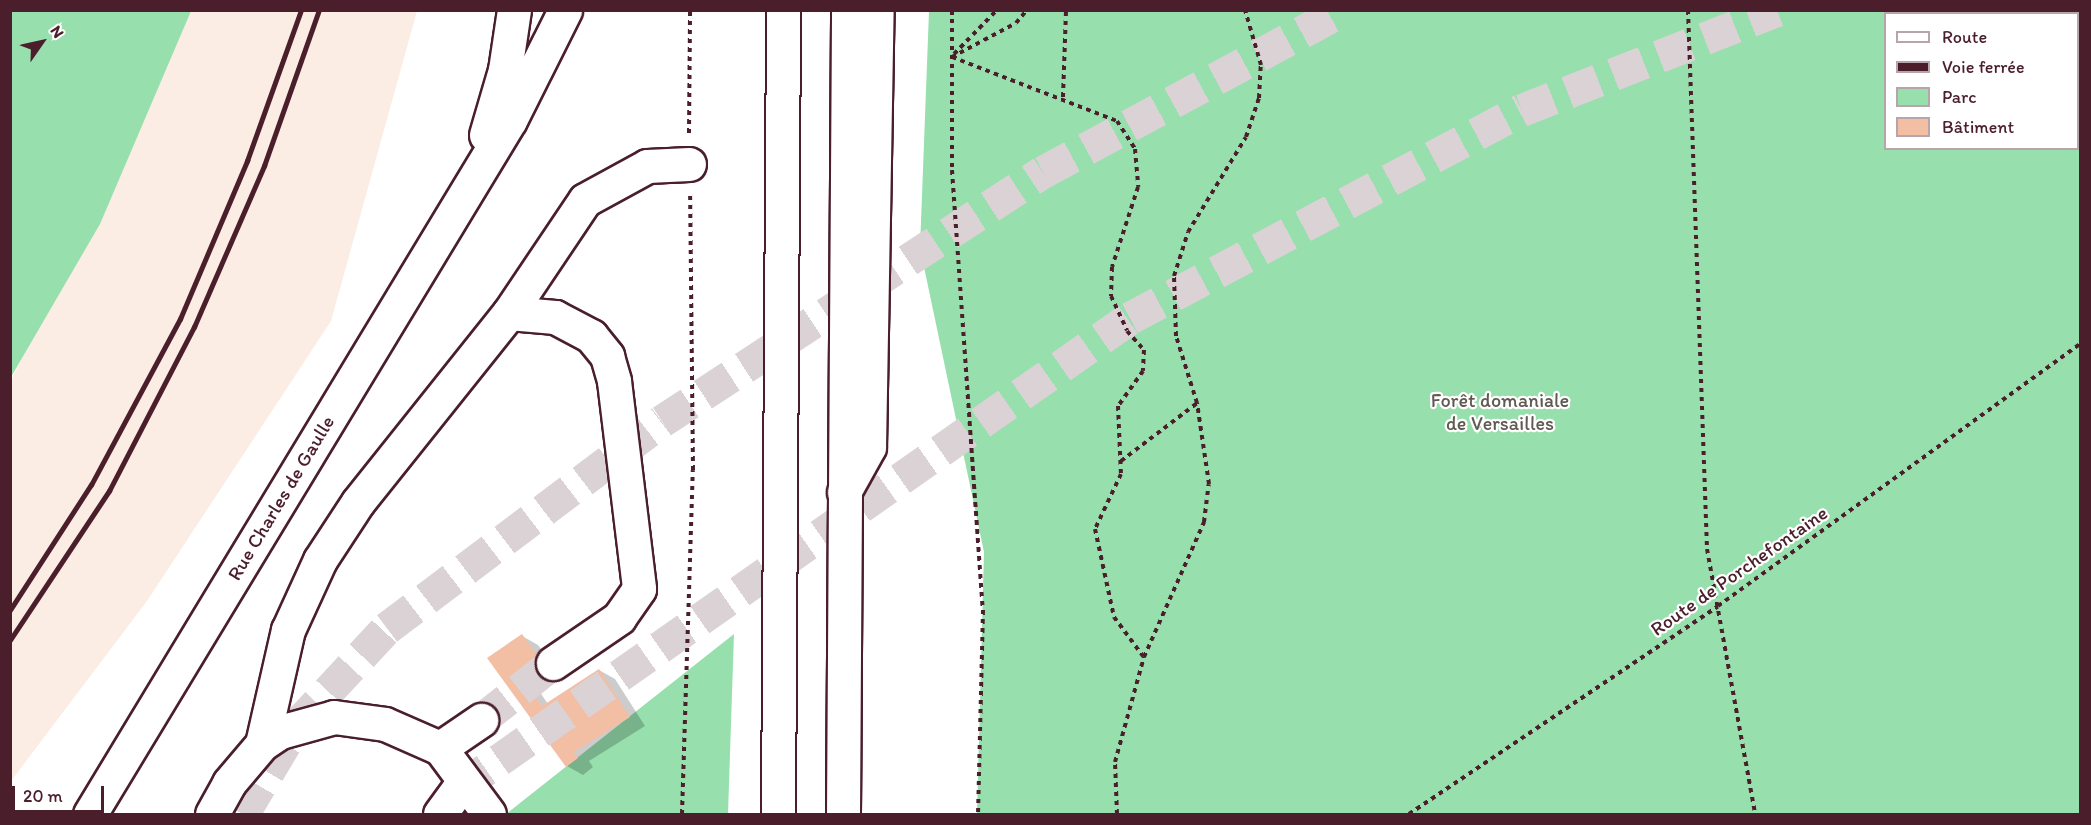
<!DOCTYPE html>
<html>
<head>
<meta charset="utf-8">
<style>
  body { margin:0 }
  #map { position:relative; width:2091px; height:825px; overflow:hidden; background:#fff; font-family:Itim,sans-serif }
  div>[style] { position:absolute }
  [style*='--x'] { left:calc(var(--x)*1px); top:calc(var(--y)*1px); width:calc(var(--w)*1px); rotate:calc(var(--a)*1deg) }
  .built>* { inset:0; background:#fbece4 }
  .green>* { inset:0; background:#97dfad }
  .shadow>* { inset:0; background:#0003 }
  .building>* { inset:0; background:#f2bea4 }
  .minor-tunnel>* { height:33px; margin-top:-16.5px; transform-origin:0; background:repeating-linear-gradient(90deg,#dbd2d5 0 33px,transparent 0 49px) }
  .highway-tunnel>* { height:33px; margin-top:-16.5px; transform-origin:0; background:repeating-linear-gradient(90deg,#dbd2d5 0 33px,transparent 0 49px) }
  .path>* { height:4px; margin-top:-2px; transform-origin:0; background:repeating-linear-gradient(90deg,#4a1f2b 0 4.5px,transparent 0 9px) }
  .roads { filter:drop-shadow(2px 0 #4a1f2b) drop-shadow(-2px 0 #4a1f2b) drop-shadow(0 2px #4a1f2b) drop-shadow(0 -2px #4a1f2b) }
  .minor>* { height:33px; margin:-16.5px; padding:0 16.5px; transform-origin:16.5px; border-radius:16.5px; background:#fff }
  .major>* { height:33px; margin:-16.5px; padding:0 16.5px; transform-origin:16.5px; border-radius:16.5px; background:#fff }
  .highway>* { height:33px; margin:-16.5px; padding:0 16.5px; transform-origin:16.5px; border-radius:16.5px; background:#fff }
  .rail>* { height:4.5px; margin:-2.25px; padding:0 2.25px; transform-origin:2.25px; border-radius:2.25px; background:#4a1f2b }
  span { translate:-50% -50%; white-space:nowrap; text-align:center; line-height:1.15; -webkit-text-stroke:4.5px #fff; paint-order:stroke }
  .park-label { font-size:20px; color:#615952 }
  .street-label { font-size:20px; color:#4a1f2b }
  .frame { position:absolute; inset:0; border:12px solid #4a1f2b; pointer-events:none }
  .legend { position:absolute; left:1884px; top:12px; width:195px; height:138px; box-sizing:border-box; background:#fff; border:2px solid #b7a5aa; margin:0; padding:8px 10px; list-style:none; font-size:18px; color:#4a1f2b }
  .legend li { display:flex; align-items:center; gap:12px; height:30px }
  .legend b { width:30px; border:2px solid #b7a5aa }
  .north { position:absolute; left:12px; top:12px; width:60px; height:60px; -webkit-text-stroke:4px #fff; paint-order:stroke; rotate:56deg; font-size:16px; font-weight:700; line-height:24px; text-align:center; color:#4a1f2b }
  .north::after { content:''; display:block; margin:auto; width:21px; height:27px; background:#4a1f2b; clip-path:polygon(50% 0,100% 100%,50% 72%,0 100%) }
  .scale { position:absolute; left:12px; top:786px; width:92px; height:27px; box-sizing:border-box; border:3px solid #4a1f2b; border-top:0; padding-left:8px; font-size:18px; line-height:21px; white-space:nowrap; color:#4a1f2b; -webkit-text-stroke:4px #fff; paint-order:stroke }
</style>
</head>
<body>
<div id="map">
  <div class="built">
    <i style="clip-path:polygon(174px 11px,417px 11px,331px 321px,147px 601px,11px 781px,11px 380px,112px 178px)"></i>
  </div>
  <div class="green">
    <i style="clip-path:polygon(11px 10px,191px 11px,100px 224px,11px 377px)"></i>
    <i style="clip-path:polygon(evenodd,929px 11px,2080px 11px,2080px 814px,977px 814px,984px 552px,920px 248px,929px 11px,1886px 14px,2078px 14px,2078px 148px,1886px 148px,1886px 14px)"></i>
    <i style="clip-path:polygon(734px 634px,728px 814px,506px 814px)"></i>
  </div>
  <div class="shadow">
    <i style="clip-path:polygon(522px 636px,538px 645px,554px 667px,535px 685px,548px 704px,599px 670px,615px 679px,645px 726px,589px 761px,593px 767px,583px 775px,567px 766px,489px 659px)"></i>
  </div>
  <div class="building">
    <i style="clip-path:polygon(522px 634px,539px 658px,520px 675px,542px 706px,599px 669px,630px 717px,574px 752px,578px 758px,566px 767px,487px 658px)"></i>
  </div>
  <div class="minor-tunnel">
    <i style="--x:481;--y:720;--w:92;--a:-38.4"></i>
  </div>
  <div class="highway-tunnel">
    <i style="--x:459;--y:788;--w:819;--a:-35.01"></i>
    <i style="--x:1130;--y:318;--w:444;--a:-28"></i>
    <i style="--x:1522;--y:110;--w:274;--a:-21.4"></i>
    <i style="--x:243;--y:814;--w:101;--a:-59.1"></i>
    <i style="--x:295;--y:727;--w:135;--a:-47.1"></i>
    <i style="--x:387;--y:628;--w:344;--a:-37"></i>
    <i style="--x:662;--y:421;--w:455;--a:-33.2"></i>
    <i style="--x:1043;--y:172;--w:341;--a:-28.4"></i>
  </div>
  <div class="path">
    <i style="--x:952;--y:10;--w:160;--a:90"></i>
    <i style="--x:952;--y:170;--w:441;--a:86"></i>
    <i style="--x:983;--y:610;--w:204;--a:91.4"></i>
    <i style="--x:1688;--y:10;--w:539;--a:87.98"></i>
    <i style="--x:1707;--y:549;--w:269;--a:79.7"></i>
    <i style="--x:954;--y:54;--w:62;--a:-45.7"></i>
    <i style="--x:952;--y:57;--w:177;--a:21.2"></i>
    <i style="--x:1117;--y:121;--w:33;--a:57"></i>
    <i style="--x:1135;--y:149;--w:38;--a:85"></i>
    <i style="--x:1138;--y:187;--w:84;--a:108"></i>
    <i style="--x:1112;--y:267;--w:29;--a:92"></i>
    <i style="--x:1111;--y:296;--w:38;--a:65"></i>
    <i style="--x:1127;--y:331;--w:25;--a:48"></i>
    <i style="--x:1144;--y:350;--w:21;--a:93"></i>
    <i style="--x:1143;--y:371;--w:43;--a:125.5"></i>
    <i style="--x:1118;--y:406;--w:68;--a:87.5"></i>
    <i style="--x:1121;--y:474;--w:61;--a:115.3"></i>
    <i style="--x:1095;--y:529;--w:90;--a:77.8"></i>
    <i style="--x:1114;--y:617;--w:49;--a:53.4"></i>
    <i style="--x:952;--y:57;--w:72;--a:-28"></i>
    <i style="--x:1016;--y:23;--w:17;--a:-50"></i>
    <i style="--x:1063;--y:97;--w:87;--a:-88"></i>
    <i style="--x:689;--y:133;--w:123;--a:-89.5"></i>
    <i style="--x:1121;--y:461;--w:96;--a:-37.3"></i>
    <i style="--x:682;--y:814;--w:344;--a:-88.2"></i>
    <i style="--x:693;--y:470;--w:276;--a:-90.6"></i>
    <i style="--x:1117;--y:814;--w:52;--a:-92.2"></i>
    <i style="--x:1115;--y:762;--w:109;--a:-74.6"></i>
    <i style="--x:1144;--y:657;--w:148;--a:-66"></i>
    <i style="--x:1204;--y:522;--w:38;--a:-83"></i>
    <i style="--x:1209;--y:484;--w:82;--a:-98.4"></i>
    <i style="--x:1197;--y:403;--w:70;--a:-107.4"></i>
    <i style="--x:1176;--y:336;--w:60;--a:-91.9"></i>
    <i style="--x:1174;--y:276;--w:46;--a:-72.3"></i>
    <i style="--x:1188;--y:232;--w:111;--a:-58.6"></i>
    <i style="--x:1246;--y:137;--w:41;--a:-71.6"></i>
    <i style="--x:1259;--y:98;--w:33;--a:-87"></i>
    <i style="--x:1261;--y:65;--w:57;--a:-106.2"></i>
    <i style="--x:1409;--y:814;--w:372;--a:-33.9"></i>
    <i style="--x:1718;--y:606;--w:447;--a:-35.9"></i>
  </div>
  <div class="roads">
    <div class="minor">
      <i style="--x:509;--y:313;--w:136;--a:-56.1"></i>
      <i style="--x:585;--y:200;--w:71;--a:-28.7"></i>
      <i style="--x:647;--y:166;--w:42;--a:-2.7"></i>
      <i style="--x:262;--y:744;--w:117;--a:-77.2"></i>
      <i style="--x:288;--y:630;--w:77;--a:-65.4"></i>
      <i style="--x:320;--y:560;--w:69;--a:-56.8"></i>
      <i style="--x:358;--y:502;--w:242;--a:-51.4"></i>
      <i style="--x:509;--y:313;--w:46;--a:5"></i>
      <i style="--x:555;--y:317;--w:41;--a:27.8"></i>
      <i style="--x:591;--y:336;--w:26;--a:51"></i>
      <i style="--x:607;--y:356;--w:26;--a:74"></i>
      <i style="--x:614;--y:381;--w:209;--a:83.1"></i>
      <i style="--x:639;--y:589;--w:35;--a:125"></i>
      <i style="--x:619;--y:618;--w:80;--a:145.7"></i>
      <i style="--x:440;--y:748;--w:50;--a:-34.3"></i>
      <i style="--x:212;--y:814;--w:35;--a:-61"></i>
      <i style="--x:229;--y:783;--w:51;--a:-49.8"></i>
      <i style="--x:262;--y:744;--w:22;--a:-34"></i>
      <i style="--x:280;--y:732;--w:56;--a:-15.5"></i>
      <i style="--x:334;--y:717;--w:51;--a:7.8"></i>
      <i style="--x:385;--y:724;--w:60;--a:23.6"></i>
      <i style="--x:440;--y:748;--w:82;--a:53.4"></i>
    </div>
    <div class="major">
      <i style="--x:486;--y:135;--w:68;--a:-73.7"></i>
      <i style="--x:505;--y:70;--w:61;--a:-81.5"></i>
      <i style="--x:90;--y:814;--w:811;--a:-58.82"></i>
      <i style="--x:510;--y:120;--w:123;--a:-63.4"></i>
    </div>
    <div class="highway">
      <i style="--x:844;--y:492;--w:51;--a:-60.9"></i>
      <i style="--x:869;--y:447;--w:437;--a:-89"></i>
      <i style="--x:440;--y:814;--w:32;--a:-54"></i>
      <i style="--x:778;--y:814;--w:804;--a:-89.64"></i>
      <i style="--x:843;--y:814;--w:804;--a:-89.64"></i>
    </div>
  </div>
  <div class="rail">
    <i style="--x:10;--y:610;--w:149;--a:-57.1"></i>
    <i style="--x:91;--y:485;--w:188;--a:-61.8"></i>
    <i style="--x:180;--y:319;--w:172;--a:-67"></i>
    <i style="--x:247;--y:161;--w:160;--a:-70.3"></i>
    <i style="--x:10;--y:640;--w:179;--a:-56.4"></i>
    <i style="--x:109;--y:491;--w:185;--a:-62.6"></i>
    <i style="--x:194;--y:327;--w:176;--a:-66.5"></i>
    <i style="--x:264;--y:166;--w:165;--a:-70.6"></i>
  </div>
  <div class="park-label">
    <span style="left:1500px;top:412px">Forêt domaniale<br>de Versailles</span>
  </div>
  <div class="street-label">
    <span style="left:281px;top:498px;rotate:-59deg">Rue Charles de Gaulle</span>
    <span style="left:1739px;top:571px;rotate:-35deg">Route de Porchefontaine</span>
  </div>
  <div class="frame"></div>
  <ul class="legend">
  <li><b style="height:8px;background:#fff"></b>Route</li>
  <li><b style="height:8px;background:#4a1f2b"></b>Voie ferrée</li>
  <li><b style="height:16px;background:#97dfad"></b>Parc</li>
  <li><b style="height:16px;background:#f2bea4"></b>Bâtiment</li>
  </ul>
  <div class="north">N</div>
  <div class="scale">20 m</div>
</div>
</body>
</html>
